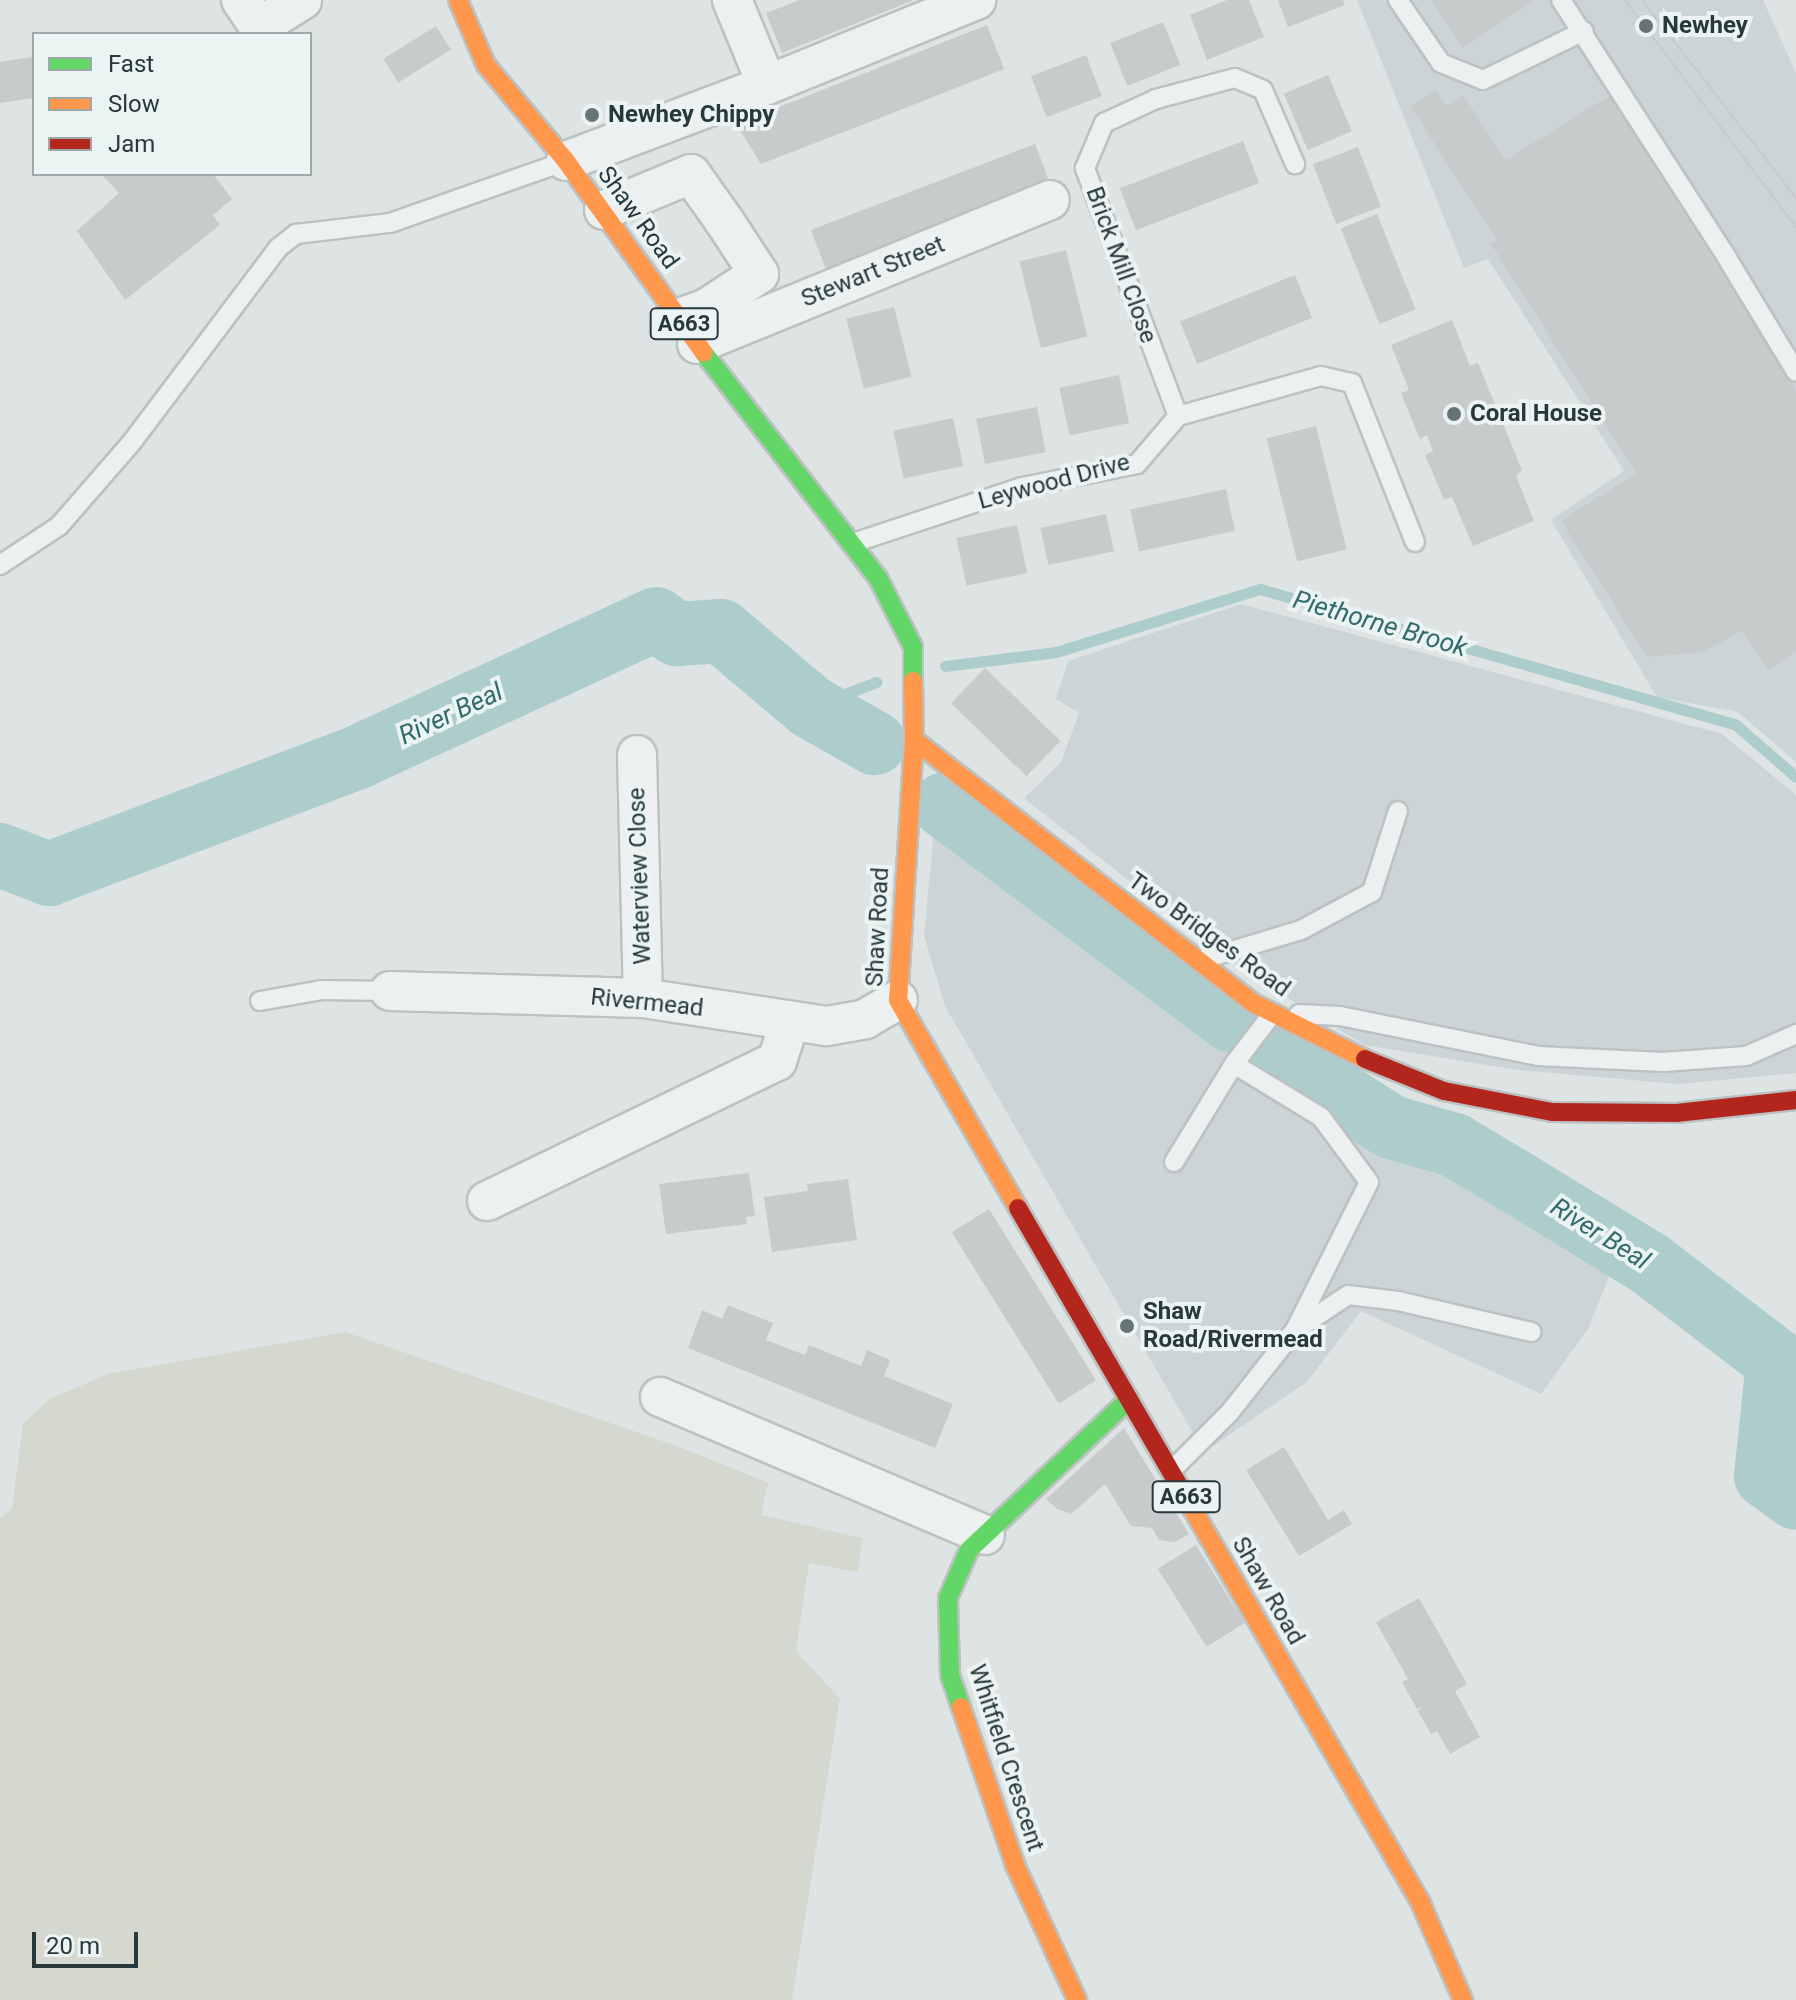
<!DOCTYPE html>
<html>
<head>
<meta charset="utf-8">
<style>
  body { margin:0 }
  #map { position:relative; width:1796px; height:2000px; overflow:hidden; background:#dee3e3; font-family:Roboto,sans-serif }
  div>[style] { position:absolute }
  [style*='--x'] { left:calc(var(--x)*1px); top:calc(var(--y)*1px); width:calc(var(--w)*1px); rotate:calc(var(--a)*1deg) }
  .built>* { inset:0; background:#ccd5d6 }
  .green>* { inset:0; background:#d4d8cf }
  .stream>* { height:11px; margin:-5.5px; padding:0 5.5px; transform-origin:5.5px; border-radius:5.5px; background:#adcdcd }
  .river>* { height:64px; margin:-32px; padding:0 32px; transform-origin:32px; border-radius:32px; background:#adcdcd }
  .building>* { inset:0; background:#c7cbcb; transform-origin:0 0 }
  .roads { filter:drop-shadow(2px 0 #bcc1c1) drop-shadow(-2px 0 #bcc1c1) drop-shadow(0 2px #bcc1c1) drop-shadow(0 -2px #bcc1c1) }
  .lane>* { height:18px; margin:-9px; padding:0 9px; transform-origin:9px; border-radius:9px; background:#edf0f0 }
  .street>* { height:38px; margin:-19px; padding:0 19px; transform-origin:19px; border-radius:19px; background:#edf0f0 }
  .fast>* { height:18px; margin:-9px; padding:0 9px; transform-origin:9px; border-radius:9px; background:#63d668 }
  .slow>* { height:18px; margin:-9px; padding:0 9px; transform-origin:9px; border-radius:9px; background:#ff974d }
  .jam>* { height:18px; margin:-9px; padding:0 9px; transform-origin:9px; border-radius:9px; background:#b3261e }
  .tram>* { height:2px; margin:-1px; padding:0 1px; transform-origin:1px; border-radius:1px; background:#c6cacb }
  .dots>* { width:22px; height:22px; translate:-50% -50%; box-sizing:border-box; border:4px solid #ebf3f3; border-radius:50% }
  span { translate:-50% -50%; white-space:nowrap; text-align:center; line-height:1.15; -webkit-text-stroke:8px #ebf3f3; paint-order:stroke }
  .shield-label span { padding:2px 6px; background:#ebf3f3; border:2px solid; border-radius:6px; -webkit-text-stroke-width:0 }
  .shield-label { font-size:22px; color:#27393b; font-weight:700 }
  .poi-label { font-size:24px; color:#27393b; font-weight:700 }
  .left { translate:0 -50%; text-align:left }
  .street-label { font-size:24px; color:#27393b }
  .water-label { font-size:26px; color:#336b6c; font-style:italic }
  .legend { position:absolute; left:32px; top:32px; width:280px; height:144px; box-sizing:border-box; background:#ebf3f3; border:2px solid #9da9a9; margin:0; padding:10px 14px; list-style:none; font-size:24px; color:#27393b }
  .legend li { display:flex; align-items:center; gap:16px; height:40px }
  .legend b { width:40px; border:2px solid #9da9a9 }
  .scale { position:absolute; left:32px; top:1932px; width:106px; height:36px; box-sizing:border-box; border:4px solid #27393b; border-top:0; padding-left:10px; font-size:24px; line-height:28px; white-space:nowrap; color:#27393b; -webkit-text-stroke:6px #ebf3f3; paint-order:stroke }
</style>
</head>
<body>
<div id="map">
  <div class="built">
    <i style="clip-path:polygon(1357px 0,1763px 0,1796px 73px,1796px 762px,1738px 712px,1657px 697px,1551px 520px,1624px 471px,1488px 259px,1464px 268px)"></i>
    <i style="clip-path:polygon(1241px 604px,1722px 734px,1796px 795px,1796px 1073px,1678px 1084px,1518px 1070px,1364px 1045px,1241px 969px,1024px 798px,1061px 762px,1079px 713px,1056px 699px,1068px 661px)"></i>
    <i style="clip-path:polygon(936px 810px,1343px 1110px,1532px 1198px,1617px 1257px,1588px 1329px,1541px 1394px,1361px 1311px,1307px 1382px,1204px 1452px,945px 1006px,924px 935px)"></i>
  </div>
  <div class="green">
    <i style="clip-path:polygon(345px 1332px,677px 1446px,768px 1483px,761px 1515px,862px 1538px,858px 1572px,809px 1563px,796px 1651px,840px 1699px,792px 2000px,0 2000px,0 1518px,12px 1509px,23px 1424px,49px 1399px,108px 1374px)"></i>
  </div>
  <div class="stream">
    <i style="--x:945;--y:666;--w:112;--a:-7.2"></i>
    <i style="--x:1056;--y:652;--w:214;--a:-17.2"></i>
    <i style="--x:1260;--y:589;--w:495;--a:15.9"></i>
    <i style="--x:1736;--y:725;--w:79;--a:40.9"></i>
    <i style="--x:811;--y:707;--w:70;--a:-21"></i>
  </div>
  <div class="river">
    <i style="--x:943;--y:805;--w:359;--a:36.8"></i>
    <i style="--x:0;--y:855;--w:53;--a:21.2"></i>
    <i style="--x:49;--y:874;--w:330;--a:-20.7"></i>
    <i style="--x:358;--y:757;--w:328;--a:-24.8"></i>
    <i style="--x:656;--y:619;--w:26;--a:36"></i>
    <i style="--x:677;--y:634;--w:44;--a:-3.9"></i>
    <i style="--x:721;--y:631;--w:118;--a:40.2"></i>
    <i style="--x:811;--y:707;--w:73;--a:29.7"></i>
    <i style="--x:1277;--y:1054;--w:135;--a:32.6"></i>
    <i style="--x:1391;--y:1127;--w:66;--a:15.9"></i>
    <i style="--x:1454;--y:1145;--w:69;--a:30.7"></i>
    <i style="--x:1513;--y:1180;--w:161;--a:31.5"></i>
    <i style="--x:1650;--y:1264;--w:161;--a:37.4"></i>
    <i style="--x:1778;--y:1362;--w:115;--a:96"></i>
    <i style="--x:1766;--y:1476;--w:37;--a:36"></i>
  </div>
  <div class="building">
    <i style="clip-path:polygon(800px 0,914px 0,782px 53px,766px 13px)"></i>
    <i style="clip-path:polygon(1227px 0,1249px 0,1264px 37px,1207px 60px,1190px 15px)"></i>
    <i style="clip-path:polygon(1278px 0,1343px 0,1345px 5px,1288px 27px)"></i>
    <i style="clip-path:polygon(1431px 0,1535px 0,1463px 48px)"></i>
    <i style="left:1163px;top:22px;width:46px;height:57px;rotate:68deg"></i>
    <i style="clip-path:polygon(987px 25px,1004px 69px,880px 118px,761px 164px,736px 124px)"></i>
    <i style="left:436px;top:26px;width:28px;height:62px;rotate:58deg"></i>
    <i style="left:1086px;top:55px;width:44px;height:59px;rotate:69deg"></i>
    <i style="clip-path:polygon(32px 57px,34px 98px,0 103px,0 62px)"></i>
    <i style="left:1328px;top:75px;width:61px;height:48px;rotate:67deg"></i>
    <i style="clip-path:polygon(1436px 91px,1447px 106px,1464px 96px,1506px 160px,1609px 96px,1796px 389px,1796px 651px,1768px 670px,1741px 630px,1705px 652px,1647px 657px,1561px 521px,1636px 473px,1491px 244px,1497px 240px,1410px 106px)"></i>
    <i style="left:1243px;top:141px;width:45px;height:132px;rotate:69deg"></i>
    <i style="left:1035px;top:144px;width:47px;height:240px;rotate:69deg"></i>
    <i style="left:1358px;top:147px;width:64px;height:48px;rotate:69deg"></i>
    <i style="clip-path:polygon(101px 174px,213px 174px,232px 199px,213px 215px,220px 225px,125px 300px,77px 231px,119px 193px)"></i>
    <i style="left:1377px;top:214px;width:103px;height:39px;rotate:68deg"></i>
    <i style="left:1066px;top:250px;width:89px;height:48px;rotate:76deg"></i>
    <i style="left:1295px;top:275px;width:46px;height:124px;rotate:68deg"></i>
    <i style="left:894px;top:307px;width:72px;height:49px;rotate:76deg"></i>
    <i style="clip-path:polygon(1452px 320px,1470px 366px,1478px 363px,1522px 470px,1516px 476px,1534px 521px,1473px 546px,1452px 497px,1444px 500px,1425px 455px,1433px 451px,1427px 435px,1420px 439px,1401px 393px,1409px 390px,1391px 345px)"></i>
    <i style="left:1119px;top:375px;width:49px;height:61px;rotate:78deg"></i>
    <i style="left:1037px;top:407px;width:46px;height:62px;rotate:79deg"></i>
    <i style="left:953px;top:418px;width:49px;height:61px;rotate:78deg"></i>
    <i style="left:1316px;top:426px;width:127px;height:51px;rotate:76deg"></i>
    <i style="left:1226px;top:489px;width:43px;height:98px;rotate:78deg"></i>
    <i style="left:1106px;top:514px;width:38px;height:67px;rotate:78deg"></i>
    <i style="left:1017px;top:525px;width:49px;height:62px;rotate:78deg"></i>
    <i style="left:985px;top:668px;width:105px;height:49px;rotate:44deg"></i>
    <i style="clip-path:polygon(749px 1173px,755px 1216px,746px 1217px,747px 1224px,666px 1234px,659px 1184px)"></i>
    <i style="clip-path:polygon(848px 1179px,857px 1240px,772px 1252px,764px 1197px,808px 1191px,807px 1184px)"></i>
    <i style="left:989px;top:1209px;width:202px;height:44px;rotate:58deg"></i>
    <i style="clip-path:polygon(728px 1305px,773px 1323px,766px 1340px,805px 1355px,809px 1345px,861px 1366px,867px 1350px,890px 1360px,884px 1376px,953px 1404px,935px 1448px,688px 1348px,702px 1310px,722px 1319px)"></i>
    <i style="clip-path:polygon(1124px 1428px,1189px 1534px,1175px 1542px,1159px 1540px,1152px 1528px,1131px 1526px,1105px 1484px,1071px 1514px,1057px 1509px,1046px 1499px)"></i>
    <i style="clip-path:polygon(1284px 1447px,1328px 1520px,1344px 1510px,1352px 1524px,1299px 1556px,1246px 1470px)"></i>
    <i style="left:1196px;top:1545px;width:92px;height:45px;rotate:58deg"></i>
    <i style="clip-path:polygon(1419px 1598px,1467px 1684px,1455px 1691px,1480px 1737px,1450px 1754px,1437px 1731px,1431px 1734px,1418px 1711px,1423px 1706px,1417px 1709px,1402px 1682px,1408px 1679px,1376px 1622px)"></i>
  </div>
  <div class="roads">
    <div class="lane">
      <i style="--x:1398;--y:0;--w:76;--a:55.7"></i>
      <i style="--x:1441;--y:63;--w:45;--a:22"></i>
      <i style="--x:1483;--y:80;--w:112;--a:-25.9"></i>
      <i style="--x:1561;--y:0;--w:307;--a:57.2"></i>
      <i style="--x:1727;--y:258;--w:133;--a:58.8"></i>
      <i style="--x:1178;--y:416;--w:265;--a:-110.6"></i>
      <i style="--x:1085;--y:168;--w:49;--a:-67.1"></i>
      <i style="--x:1104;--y:123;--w:57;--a:-24.8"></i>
      <i style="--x:1156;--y:99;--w:82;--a:-14.9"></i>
      <i style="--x:1235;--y:78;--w:30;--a:23"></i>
      <i style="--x:1263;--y:90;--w:81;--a:66.6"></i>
      <i style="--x:853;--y:543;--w:178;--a:-18.3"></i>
      <i style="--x:1022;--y:487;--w:117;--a:-11.3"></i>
      <i style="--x:1137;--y:464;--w:63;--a:-49.5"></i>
      <i style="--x:1178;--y:416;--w:148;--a:-15.6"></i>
      <i style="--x:1321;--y:376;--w:32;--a:13"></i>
      <i style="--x:1352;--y:383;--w:171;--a:68.4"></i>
      <i style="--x:0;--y:565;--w:71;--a:-33.5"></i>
      <i style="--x:59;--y:526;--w:111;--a:-49"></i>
      <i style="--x:132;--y:442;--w:243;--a:-53"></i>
      <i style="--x:278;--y:248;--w:23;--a:-38"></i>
      <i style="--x:296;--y:234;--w:95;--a:-6.7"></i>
      <i style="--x:390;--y:223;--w:187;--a:-19.4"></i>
      <i style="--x:1201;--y:960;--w:104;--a:-16.7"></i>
      <i style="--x:1301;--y:930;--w:81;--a:-28.2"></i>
      <i style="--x:1372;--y:892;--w:85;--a:-72.2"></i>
      <i style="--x:260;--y:1001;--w:62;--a:-10.2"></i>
      <i style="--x:321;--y:990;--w:69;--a:0.8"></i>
      <i style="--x:1299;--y:1014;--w:41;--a:2.8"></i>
      <i style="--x:1340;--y:1016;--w:202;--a:11.4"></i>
      <i style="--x:1538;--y:1056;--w:125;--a:2.7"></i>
      <i style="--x:1663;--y:1062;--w:83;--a:-4.1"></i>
      <i style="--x:1746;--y:1056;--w:55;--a:-23.7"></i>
      <i style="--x:1174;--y:1162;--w:115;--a:-58.5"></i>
      <i style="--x:1297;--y:1329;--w:61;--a:-33.7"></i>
      <i style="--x:1348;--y:1295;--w:50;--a:6.8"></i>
      <i style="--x:1398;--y:1301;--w:137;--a:13.1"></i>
      <i style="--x:1171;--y:1471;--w:83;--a:-45"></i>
      <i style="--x:1230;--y:1412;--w:105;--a:-51.6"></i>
      <i style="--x:1295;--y:1330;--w:165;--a:-63.4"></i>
      <i style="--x:1369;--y:1182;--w:81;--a:-126.4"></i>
      <i style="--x:1321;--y:1117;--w:102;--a:-148.7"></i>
      <i style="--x:1234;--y:1064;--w:64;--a:-52.6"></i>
    </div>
    <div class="street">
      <i style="--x:241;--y:0;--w:32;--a:56"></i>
      <i style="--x:259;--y:27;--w:51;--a:-32.1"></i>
      <i style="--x:732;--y:0;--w:92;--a:67.6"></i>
      <i style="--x:566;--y:161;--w:215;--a:-20.7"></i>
      <i style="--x:767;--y:85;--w:226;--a:-22.1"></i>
      <i style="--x:604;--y:210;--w:94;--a:-22.5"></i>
      <i style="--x:691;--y:174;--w:59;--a:54.7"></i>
      <i style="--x:725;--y:222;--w:62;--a:56.8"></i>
      <i style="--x:759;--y:274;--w:62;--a:146.8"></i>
      <i style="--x:707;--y:308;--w:29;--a:160"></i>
      <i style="--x:697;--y:344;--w:381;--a:-22.2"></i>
      <i style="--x:637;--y:755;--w:243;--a:88.6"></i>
      <i style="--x:390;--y:991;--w:253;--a:1.6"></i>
      <i style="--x:643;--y:998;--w:186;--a:8.7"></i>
      <i style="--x:827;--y:1026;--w:39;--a:-10"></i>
      <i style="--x:865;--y:1019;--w:38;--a:-30"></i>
      <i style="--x:487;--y:1201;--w:322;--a:-25.8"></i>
      <i style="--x:777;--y:1061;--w:42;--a:-72"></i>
      <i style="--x:660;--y:1397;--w:353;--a:23"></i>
    </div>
    <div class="fast">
      <i style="--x:704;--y:353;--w:284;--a:52.3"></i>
      <i style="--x:878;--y:578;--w:77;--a:63.1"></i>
      <i style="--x:913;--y:647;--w:34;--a:90"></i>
      <i style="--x:961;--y:1707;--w:34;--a:-109"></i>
      <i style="--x:950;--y:1675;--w:77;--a:-91.5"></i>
      <i style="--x:948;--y:1598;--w:52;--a:-66.4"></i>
      <i style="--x:969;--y:1550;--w:220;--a:-43.3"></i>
    </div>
    <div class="slow">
      <i style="--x:458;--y:0;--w:71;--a:66.7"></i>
      <i style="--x:486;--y:65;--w:125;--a:50.2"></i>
      <i style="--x:566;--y:161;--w:236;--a:54.3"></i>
      <i style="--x:913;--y:681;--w:59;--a:89"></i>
      <i style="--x:914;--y:740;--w:260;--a:93.5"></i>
      <i style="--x:898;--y:1000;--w:240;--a:60"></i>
      <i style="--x:914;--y:740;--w:429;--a:37.8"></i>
      <i style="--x:1253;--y:1003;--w:125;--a:26.6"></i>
      <i style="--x:1178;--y:1484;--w:485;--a:59.9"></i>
      <i style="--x:1421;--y:1904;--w:105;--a:66.4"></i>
      <i style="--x:961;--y:1707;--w:167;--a:71.1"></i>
      <i style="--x:1015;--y:1865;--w:149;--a:65.3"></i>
    </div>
    <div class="jam">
      <i style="--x:1365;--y:1059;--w:85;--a:22.1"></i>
      <i style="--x:1444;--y:1091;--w:110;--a:11"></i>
      <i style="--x:1552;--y:1112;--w:124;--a:0.5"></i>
      <i style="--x:1676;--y:1113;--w:121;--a:-6.2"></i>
      <i style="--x:1018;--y:1208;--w:319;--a:59.9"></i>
    </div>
  </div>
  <div class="tram">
    <i style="--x:1625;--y:0;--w:284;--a:53"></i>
    <i style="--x:1642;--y:0;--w:251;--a:52.1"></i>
  </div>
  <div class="dots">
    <i style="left:1646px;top:26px;background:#677476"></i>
    <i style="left:592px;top:115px;background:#677476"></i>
    <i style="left:1454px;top:414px;background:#677476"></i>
    <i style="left:1127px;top:1326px;background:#677476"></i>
  </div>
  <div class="shield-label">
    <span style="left:684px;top:324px">A663</span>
    <span style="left:1186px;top:1497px">A663</span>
  </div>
  <div class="poi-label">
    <span class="left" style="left:1662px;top:26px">Newhey</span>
    <span class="left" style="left:608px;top:115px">Newhey Chippy</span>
    <span class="left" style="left:1470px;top:414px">Coral House</span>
    <span class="left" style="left:1143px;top:1326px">Shaw<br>Road/Rivermead</span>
  </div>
  <div class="street-label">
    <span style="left:638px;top:218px;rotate:54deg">Shaw Road</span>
    <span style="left:1121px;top:265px;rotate:70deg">Brick Mill Close</span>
    <span style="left:873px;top:272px;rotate:-22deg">Stewart Street</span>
    <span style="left:1054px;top:482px;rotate:-15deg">Leywood Drive</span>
    <span style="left:640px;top:876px;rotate:-92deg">Waterview Close</span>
    <span style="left:878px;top:927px;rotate:-87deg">Shaw Road</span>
    <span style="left:1209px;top:935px;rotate:36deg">Two Bridges Road</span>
    <span style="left:647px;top:1003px;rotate:6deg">Rivermead</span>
    <span style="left:1268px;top:1591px;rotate:60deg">Shaw Road</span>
    <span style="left:1006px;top:1758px;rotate:72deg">Whitfield Crescent</span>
  </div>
  <div class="water-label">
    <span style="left:1380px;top:624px;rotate:16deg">Piethorne Brook</span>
    <span style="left:451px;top:714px;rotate:-25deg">River Beal</span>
    <span style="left:1600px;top:1234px;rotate:32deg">River Beal</span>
  </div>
  <ul class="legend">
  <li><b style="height:10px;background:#63d668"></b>Fast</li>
  <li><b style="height:10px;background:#ff974d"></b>Slow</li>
  <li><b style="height:10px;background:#b3261e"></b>Jam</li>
  </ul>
  <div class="scale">20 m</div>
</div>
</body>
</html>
